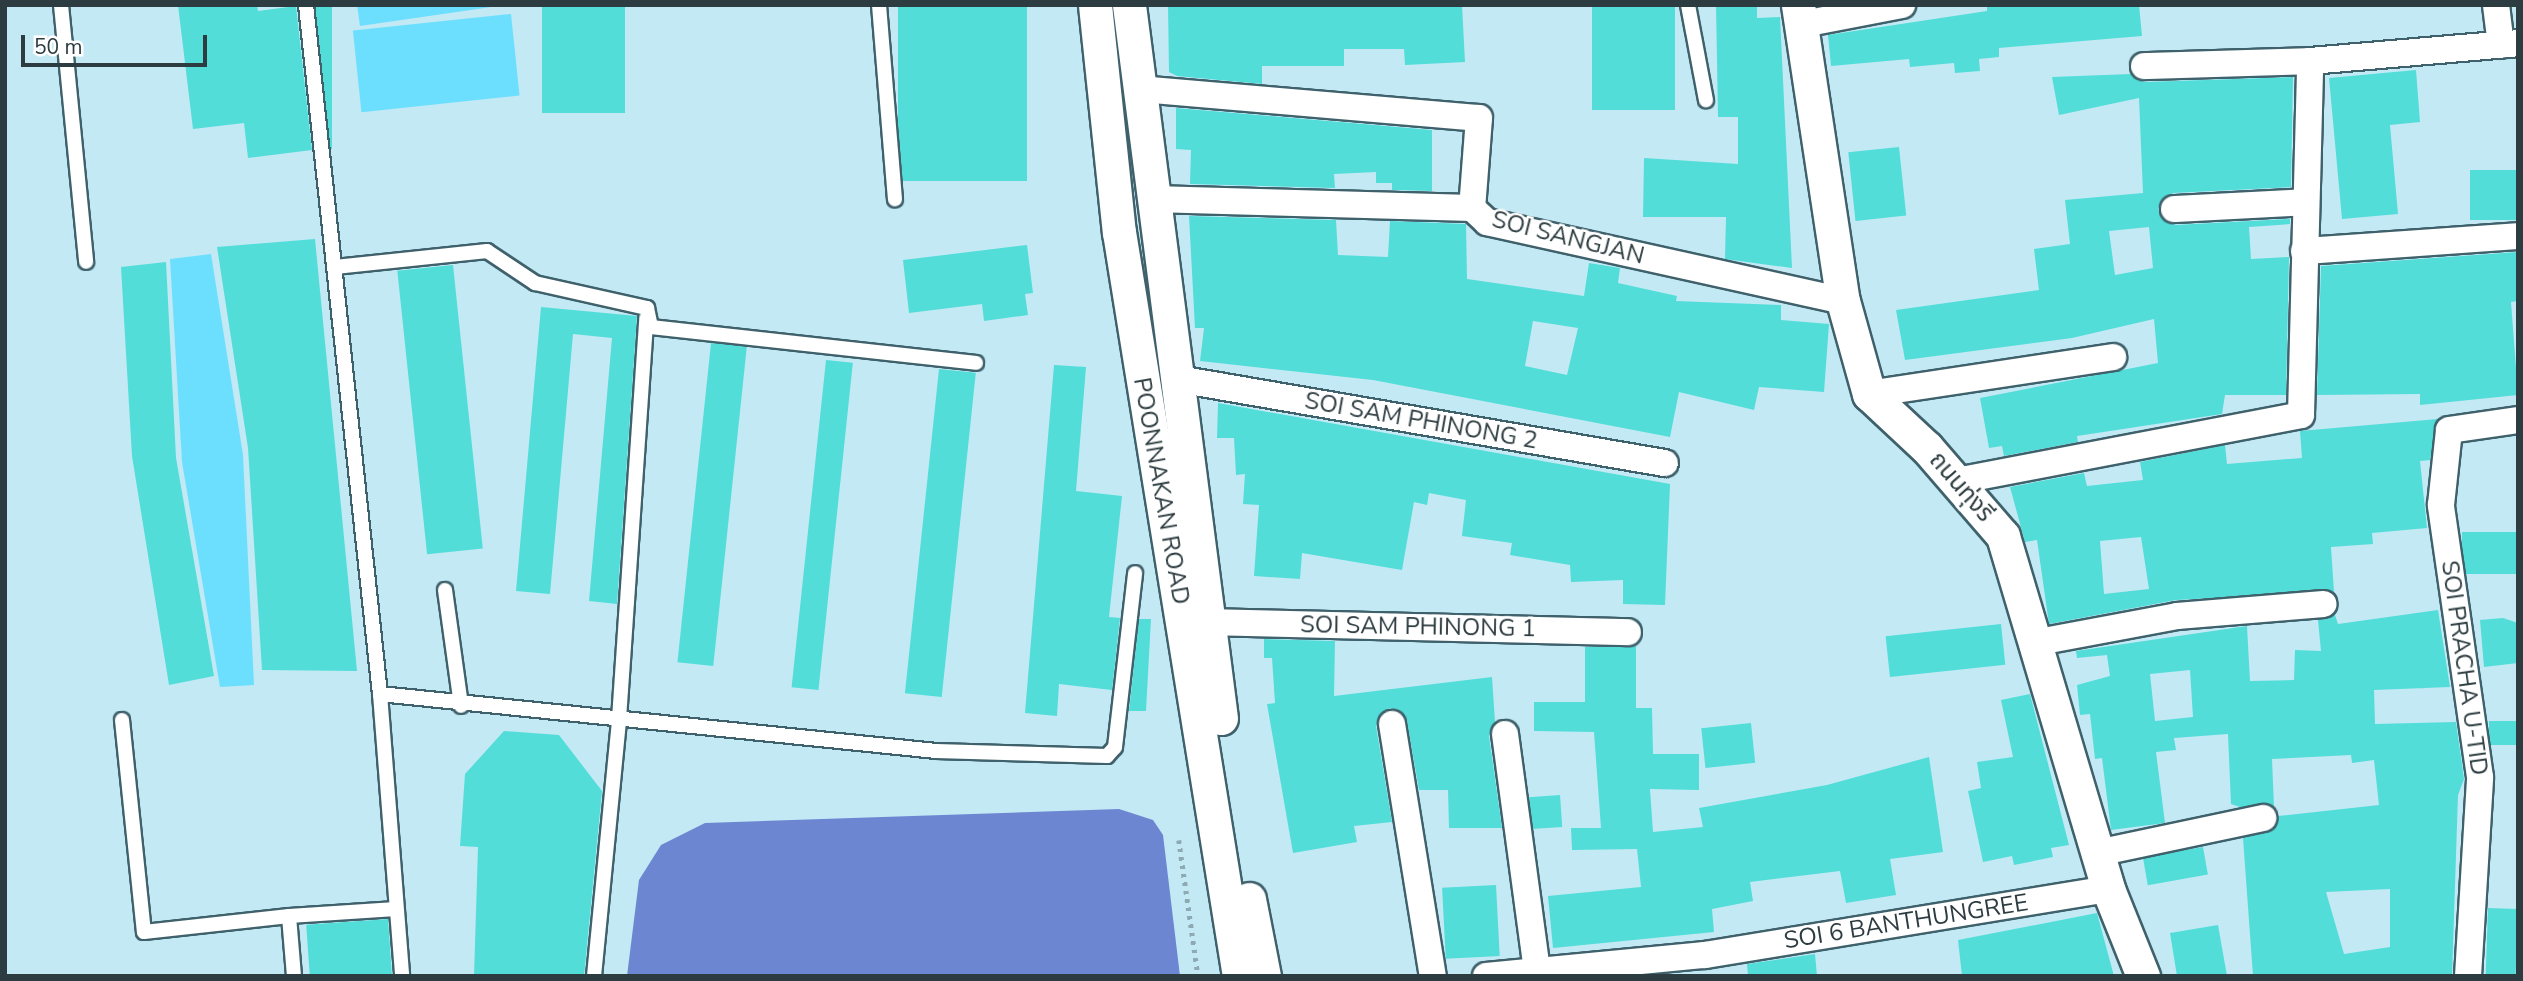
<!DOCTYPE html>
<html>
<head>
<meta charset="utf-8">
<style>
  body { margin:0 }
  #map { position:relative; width:2523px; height:981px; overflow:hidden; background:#c3e9f4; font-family:"Nunito Sans","Noto Sans Thai",sans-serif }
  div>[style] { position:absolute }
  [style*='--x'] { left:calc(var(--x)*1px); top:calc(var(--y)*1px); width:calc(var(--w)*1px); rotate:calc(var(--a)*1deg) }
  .green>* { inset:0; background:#6ddffe; transform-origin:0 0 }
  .water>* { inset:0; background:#6d86d2 }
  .building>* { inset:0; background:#52ddd9; transform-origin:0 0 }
  .path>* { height:4.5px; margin-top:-2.25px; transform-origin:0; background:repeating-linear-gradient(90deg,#8daab3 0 3.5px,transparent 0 8.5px) }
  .roads { filter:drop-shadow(2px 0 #3f616b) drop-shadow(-2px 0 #3f616b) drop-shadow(0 2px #3f616b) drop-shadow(0 -2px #3f616b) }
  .service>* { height:14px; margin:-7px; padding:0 7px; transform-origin:7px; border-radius:7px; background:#fff }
  .minor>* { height:26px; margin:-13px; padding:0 13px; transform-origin:13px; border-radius:13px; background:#fff }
  .tertiary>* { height:33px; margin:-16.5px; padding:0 16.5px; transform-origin:16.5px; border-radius:16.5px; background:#fff }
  span { translate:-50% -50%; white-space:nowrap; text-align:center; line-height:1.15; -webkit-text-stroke:5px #fff; paint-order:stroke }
  .street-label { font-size:24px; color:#2d3c40 }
  .frame { position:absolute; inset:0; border:7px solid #2d3c40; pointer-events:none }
  .scale { position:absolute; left:21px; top:35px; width:186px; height:32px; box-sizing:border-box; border:4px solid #2d3c40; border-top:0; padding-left:9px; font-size:21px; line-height:24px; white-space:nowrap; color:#2d3c40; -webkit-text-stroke:5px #fff; paint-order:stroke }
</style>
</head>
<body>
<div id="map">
  <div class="green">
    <i style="clip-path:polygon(357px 5px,505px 5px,360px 26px)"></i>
    <i style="left:511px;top:14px;width:82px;height:159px;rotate:84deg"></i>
    <i style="clip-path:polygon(211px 254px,243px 455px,254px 685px,220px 687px,182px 462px,170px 259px)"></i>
  </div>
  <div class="water">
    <i style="clip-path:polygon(1119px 809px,1153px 820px,1163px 835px,1180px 976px,627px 976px,639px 880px,661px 845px,705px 823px)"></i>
  </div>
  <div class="building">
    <i style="clip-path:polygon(178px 5px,257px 5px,258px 11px,296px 6px,312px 150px,248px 158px,244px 123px,193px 129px)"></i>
    <i style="left:316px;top:5px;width:16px;height:144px"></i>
    <i style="left:542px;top:5px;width:83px;height:108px"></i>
    <i style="left:898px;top:5px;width:129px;height:176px"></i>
    <i style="clip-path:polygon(1168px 5px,1462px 5px,1465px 62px,1405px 65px,1404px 49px,1344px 49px,1344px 66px,1262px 66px,1262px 84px,1177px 76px,1169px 72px)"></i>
    <i style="left:1592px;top:5px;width:83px;height:105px"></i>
    <i style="clip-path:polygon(1716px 5px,1757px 5px,1757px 18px,1780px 17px,1792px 268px,1725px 259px,1726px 217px,1643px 217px,1644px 158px,1738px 164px,1738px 117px,1718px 117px)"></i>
    <i style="clip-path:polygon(1987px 5px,2139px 5px,2142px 36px,1999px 48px,1999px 57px,1979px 59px,1980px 71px,1955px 73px,1954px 63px,1910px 67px,1909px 59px,1831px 66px,1828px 35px,1987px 11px)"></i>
    <i style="clip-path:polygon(2416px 70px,2420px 122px,2390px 125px,2398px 214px,2342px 219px,2329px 78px)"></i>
    <i style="clip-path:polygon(evenodd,2131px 74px,2144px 82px,2293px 77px,2291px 187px,2173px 193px,2158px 209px,2175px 225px,2290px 219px,2290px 224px,2249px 227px,2251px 259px,2289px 257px,2286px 395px,2225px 395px,2222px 414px,2077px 436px,2078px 442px,2004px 456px,2002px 446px,1989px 448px,1980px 398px,2158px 363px,2154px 319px,2072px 338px,1905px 360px,1896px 310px,2039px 290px,2034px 249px,2070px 244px,2065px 200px,2143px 193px,2139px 98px,2059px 115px,2052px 77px,2131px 74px,2149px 227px,2153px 268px,2115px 275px,2109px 231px,2149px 227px)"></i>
    <i style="clip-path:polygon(1176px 108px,1432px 130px,1432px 191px,1392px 190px,1392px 183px,1376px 183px,1376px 172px,1334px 174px,1335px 188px,1190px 184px,1191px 150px,1176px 149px)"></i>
    <i style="left:1899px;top:147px;width:69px;height:51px;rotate:84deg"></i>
    <i style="left:2518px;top:170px;width:50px;height:48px;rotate:90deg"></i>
    <i style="clip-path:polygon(evenodd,1189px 216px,1336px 220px,1338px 255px,1388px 257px,1390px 221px,1466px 224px,1467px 279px,1584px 296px,1589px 263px,1620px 268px,1618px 283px,1677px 296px,1676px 301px,1781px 305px,1781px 320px,1829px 324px,1824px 392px,1759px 387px,1754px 410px,1679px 392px,1670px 437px,1373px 380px,1200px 361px,1204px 328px,1195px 328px,1189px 216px,1533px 321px,1578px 328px,1567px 375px,1525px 366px,1533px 321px)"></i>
    <i style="clip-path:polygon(315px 239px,357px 671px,262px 670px,248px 448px,217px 247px)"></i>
    <i style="clip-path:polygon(1027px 245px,1033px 293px,1025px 294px,1028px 315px,984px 321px,982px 304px,909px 313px,903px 260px)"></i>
    <i style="clip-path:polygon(2518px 252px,2518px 301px,2511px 302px,2518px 395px,2420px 405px,2420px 394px,2317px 395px,2321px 266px)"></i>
    <i style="clip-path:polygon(166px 262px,176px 458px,214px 676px,169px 685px,132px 456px,121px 267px)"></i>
    <i style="left:453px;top:265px;width:285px;height:56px;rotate:84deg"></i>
    <i style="clip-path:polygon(541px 307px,637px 316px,617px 604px,589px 601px,612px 338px,573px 334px,550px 594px,516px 591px)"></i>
    <i style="left:711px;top:343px;width:36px;height:321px;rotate:6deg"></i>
    <i style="left:826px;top:360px;width:27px;height:329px;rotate:6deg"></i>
    <i style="clip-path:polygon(1054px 365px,1086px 367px,1076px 491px,1122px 496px,1109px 617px,1120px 618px,1112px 690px,1059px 684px,1057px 716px,1025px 713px)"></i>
    <i style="left:939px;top:369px;width:37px;height:326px;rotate:6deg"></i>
    <i style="clip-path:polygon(1218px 403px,1670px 484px,1665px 605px,1623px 604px,1623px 580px,1571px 582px,1570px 565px,1510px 555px,1512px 543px,1462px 536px,1466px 500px,1429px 493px,1427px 505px,1414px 502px,1402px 570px,1302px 553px,1300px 579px,1254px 576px,1259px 505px,1243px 504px,1245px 474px,1236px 475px,1234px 438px,1217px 438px)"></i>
    <i style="clip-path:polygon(evenodd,2438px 419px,2430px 460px,2420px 461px,2427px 528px,2372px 533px,2373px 544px,2331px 547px,2334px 592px,2176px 600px,2049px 624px,2037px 540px,2025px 542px,2010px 487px,2084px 473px,2087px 486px,2143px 480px,2140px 462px,2225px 445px,2227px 464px,2302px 458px,2300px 431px,2438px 419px,2141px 537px,2149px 589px,2104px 594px,2100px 541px,2141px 537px)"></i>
    <i style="left:2518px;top:532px;width:42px;height:56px;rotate:90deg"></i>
    <i style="clip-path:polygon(evenodd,2438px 610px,2450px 687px,2374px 690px,2375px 724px,2456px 722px,2464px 779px,2458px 795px,2452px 976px,2253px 976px,2243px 838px,2273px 830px,2278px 816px,2379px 805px,2374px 760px,2352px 763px,2351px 755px,2272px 759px,2274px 807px,2240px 807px,2231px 804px,2228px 734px,2174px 738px,2176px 750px,2156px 752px,2165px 823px,2111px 830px,2102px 758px,2095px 759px,2090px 714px,2080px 715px,2077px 685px,2110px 676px,2107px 655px,2077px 658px,2076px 651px,2247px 626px,2250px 681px,2294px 680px,2295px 650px,2321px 651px,2318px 620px,2335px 615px,2338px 624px,2438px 610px,2190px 670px,2193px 717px,2155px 721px,2150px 674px,2190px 670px,2438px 610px,2390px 889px,2390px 947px,2344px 954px,2326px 892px,2390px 889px)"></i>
    <i style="clip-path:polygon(2503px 618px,2518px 623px,2518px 663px,2484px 667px,2480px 620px)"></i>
    <i style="clip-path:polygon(1139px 619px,1151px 619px,1146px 711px,1129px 711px)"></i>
    <i style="left:2001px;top:624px;width:41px;height:116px;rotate:84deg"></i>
    <i style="clip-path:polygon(1264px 639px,1335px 641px,1334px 696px,1492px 677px,1495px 722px,1489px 736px,1502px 828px,1449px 828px,1448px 790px,1419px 790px,1407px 721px,1390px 708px,1376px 726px,1392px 822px,1354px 826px,1357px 842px,1293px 853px,1267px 704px,1275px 703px,1272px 658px,1264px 658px)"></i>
    <i style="clip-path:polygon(1636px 646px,1636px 708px,1652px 708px,1653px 754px,1699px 754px,1699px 790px,1650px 789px,1653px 832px,1703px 827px,1699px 808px,1827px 785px,1929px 757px,1943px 852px,1890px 859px,1896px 895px,1846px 903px,1840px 871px,1750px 882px,1753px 901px,1712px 909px,1714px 932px,1553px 948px,1548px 896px,1641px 887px,1637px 849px,1572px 850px,1571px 828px,1601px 828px,1594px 732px,1534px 731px,1534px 702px,1585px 702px,1585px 647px)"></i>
    <i style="clip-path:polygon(2030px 694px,2069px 845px,2051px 848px,2053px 857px,2014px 865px,2012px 856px,1983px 862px,1968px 791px,1981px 788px,1977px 762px,2013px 757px,2001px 700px)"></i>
    <i style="left:2518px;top:721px;width:24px;height:29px;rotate:90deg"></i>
    <i style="left:1751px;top:723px;width:40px;height:50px;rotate:84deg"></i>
    <i style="clip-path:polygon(504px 731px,559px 735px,602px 791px,584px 976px,474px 976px,478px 847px,460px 846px,465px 774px)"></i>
    <i style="left:1560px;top:795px;width:32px;height:31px;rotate:86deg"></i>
    <i style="left:2203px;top:847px;width:28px;height:61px;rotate:80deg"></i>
    <i style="left:1496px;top:885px;width:71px;height:54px;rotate:87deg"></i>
    <i style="left:2488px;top:908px;width:30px;height:68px;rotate:2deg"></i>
    <i style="clip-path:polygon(2097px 913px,2114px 976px,1962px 976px,1958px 940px)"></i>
    <i style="left:388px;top:919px;width:57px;height:82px;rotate:86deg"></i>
    <i style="clip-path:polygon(2218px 925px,2227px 976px,2177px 976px,2170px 933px)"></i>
    <i style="clip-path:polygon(1815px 954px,1817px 976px,1748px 976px,1747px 964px)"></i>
  </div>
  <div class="path">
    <i style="--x:1179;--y:840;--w:137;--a:82"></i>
  </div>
  <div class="roads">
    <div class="service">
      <i style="--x:61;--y:5;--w:258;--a:84.4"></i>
      <i style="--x:306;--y:5;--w:693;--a:83.87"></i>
      <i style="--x:380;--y:694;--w:559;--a:5.85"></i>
      <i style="--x:936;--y:751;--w:171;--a:1.7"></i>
      <i style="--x:1107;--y:756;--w:12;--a:-48"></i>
      <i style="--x:1115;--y:747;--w:175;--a:-83.4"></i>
      <i style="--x:879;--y:5;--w:195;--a:85.3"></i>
      <i style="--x:1688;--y:5;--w:97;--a:79.3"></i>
      <i style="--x:335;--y:267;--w:153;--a:-6"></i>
      <i style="--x:487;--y:251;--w:58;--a:33.7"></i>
      <i style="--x:535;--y:283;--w:115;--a:12.6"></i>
      <i style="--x:647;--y:308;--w:19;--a:78"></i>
      <i style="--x:651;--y:327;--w:327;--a:6.3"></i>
      <i style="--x:445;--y:590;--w:117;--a:82.1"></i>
      <i style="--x:380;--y:694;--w:283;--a:85.5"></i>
      <i style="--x:122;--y:720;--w:213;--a:84.1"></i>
      <i style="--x:144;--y:932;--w:146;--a:-6.3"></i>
      <i style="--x:294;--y:976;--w:60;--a:-94.8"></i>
      <i style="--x:289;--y:916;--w:107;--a:-3.7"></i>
      <i style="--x:594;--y:976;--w:258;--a:-84.4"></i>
      <i style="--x:619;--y:719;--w:402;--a:-86.1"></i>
    </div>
    <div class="minor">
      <i style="--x:2496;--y:5;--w:40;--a:82.9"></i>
      <i style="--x:1803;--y:24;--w:101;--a:-10.9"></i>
      <i style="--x:2144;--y:66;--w:166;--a:-1.7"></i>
      <i style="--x:1140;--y:89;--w:340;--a:4.9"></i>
      <i style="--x:1479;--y:118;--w:90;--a:94.4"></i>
      <i style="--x:1153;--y:199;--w:319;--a:1.6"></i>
      <i style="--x:1472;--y:208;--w:21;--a:43"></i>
      <i style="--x:1487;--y:222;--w:365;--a:12.5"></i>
      <i style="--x:2174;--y:209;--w:132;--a:-3"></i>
      <i style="--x:2304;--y:251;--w:215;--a:-4"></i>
      <i style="--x:1178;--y:379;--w:494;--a:9.8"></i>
      <i style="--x:1869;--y:394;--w:247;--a:-8.6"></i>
      <i style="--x:1956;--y:481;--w:351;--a:-10.8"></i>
      <i style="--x:2301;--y:415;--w:354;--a:-88.5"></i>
      <i style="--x:2310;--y:61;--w:209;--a:-4.9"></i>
      <i style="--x:1209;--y:622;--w:419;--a:1.4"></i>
      <i style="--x:2033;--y:643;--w:147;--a:-10.6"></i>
      <i style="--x:2177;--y:616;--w:147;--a:-4.7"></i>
      <i style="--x:1392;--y:724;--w:255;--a:80.8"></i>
      <i style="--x:1505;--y:734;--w:240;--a:82.3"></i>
      <i style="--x:2097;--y:853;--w:170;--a:-11.9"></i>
      <i style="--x:1486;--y:976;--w:220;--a:-5.5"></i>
      <i style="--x:1705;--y:955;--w:408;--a:-9.3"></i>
      <i style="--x:2468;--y:976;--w:199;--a:-86.5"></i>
      <i style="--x:2480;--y:777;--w:275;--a:-98.2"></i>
      <i style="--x:2441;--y:505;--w:75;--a:-83.9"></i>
      <i style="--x:2449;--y:430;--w:70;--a:-8.2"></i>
    </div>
    <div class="tertiary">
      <i style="--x:1095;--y:5;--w:228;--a:84"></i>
      <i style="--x:1119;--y:232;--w:754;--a:80.84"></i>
      <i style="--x:1129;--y:5;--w:719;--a:82.65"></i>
      <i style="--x:1798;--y:5;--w:299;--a:81.4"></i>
      <i style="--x:1843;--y:301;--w:97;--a:74.4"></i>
      <i style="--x:1869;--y:394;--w:79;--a:43"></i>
      <i style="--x:1927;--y:448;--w:116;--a:49.2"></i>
      <i style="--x:2003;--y:536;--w:368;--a:73.4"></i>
      <i style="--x:2108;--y:889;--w:94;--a:68.1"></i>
      <i style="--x:1249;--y:899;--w:78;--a:79"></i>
    </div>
  </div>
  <div class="street-label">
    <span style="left:1568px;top:238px;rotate:14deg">SOI SANGJAN</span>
    <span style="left:1421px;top:421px;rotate:10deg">SOI SAM PHINONG 2</span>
    <span style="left:1961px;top:487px;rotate:49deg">ถนนทุ่งรี</span>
    <span style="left:1161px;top:491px;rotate:80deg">POONNAKAN ROAD</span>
    <span style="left:1418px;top:627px;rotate:1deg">SOI SAM PHINONG 1</span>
    <span style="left:2464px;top:668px;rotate:82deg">SOI PRACHA U-TID</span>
    <span style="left:1906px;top:922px;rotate:-9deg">SOI 6 BANTHUNGREE</span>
  </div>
  <div class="frame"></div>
  <div class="scale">50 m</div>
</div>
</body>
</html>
